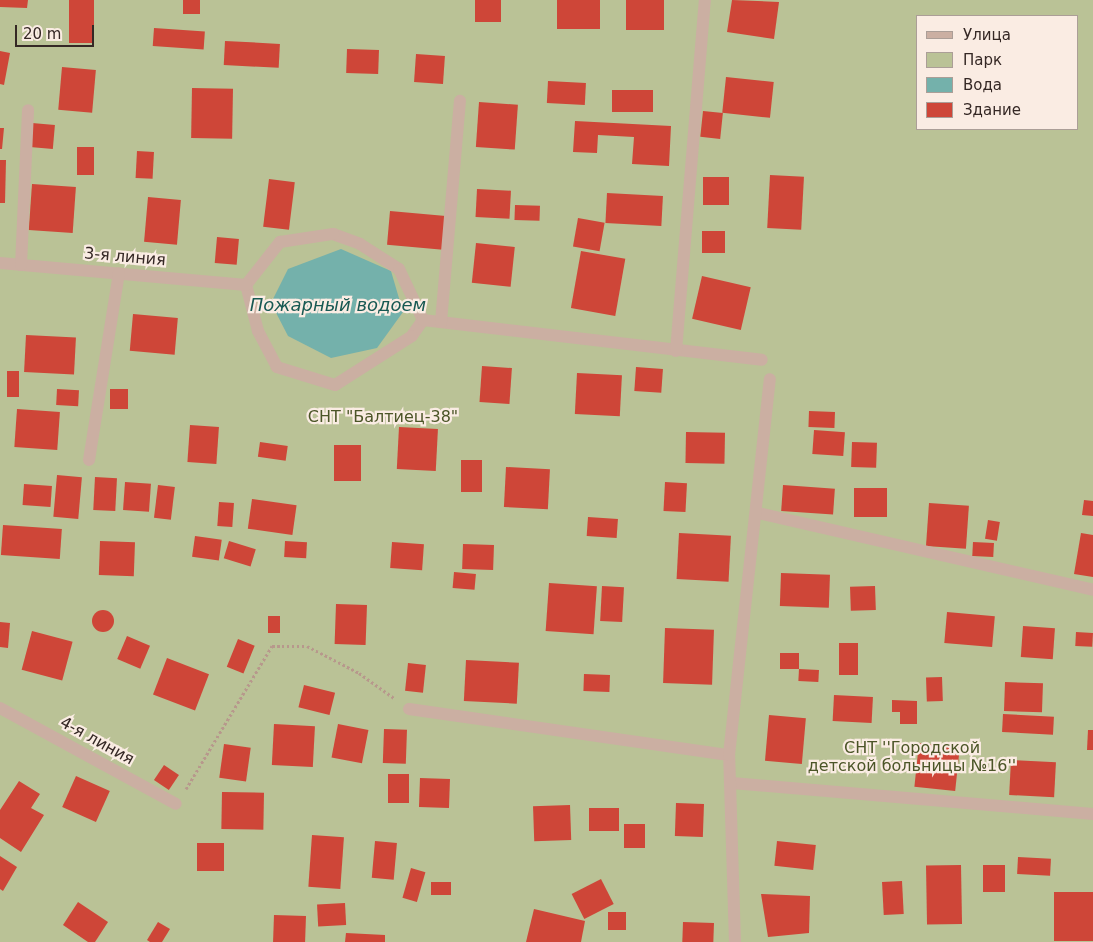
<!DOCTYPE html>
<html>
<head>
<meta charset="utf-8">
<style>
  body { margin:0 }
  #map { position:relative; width:1093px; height:942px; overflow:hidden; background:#f2e1d6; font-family:"DejaVu Sans",sans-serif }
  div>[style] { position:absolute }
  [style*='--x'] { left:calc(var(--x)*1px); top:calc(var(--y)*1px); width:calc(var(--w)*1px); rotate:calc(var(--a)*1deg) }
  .green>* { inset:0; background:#bac296 }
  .water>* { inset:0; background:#74b1ab }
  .building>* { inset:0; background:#ce4638; transform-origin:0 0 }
  .round { border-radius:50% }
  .path>* { height:3px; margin-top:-1.5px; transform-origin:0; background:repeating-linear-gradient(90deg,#b7988c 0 2.5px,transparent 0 5px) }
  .minor>* { height:12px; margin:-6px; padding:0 6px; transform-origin:6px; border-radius:6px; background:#cbafa2 }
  span { translate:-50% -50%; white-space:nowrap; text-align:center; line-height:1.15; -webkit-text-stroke:4.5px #faece3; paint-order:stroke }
  .street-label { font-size:16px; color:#352825 }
  .park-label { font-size:16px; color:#4b5527 }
  .water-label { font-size:18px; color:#185953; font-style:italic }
  .legend { position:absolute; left:916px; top:15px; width:162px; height:115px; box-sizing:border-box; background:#faece3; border:1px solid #ab9e97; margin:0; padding:6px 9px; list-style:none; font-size:15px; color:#352825 }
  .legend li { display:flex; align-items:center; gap:10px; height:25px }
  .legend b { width:25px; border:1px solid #ab9e97 }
  .scale { position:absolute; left:15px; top:25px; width:79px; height:22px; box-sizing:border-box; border:2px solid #352825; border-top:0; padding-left:6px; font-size:15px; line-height:18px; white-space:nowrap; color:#352825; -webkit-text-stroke:4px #faece3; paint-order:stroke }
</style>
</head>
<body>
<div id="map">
  <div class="green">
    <i style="clip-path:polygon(evenodd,0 0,1093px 0,1093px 942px,0 942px,0 0,917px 16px,1077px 16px,1077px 129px,917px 129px,917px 16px)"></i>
  </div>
  <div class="water">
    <i style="clip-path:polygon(341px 249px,391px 271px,403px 312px,377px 348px,331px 358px,288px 336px,271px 303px,288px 269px)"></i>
  </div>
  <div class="building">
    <i style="clip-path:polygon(0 0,28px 0,27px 8px,0 7px)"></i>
    <i style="left:69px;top:0;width:25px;height:43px"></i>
    <i style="left:183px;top:0;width:17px;height:14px"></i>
    <i style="left:475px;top:0;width:26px;height:22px"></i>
    <i style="left:557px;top:0;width:43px;height:29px"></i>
    <i style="left:626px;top:0;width:38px;height:30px"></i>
    <i style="clip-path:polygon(732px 0,779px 2px,774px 39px,727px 32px)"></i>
    <i style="left:154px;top:28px;width:51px;height:18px;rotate:4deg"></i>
    <i style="left:225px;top:41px;width:55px;height:24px;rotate:3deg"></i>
    <i style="left:347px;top:49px;width:32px;height:24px;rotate:2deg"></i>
    <i style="clip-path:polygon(0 51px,10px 53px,4px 85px,0 84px)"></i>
    <i style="left:416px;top:54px;width:29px;height:28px;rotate:4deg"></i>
    <i style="left:62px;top:67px;width:34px;height:43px;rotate:5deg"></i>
    <i style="left:726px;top:77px;width:48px;height:36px;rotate:6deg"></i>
    <i style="left:548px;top:81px;width:38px;height:22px;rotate:3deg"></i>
    <i style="left:192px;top:88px;width:41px;height:50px;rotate:1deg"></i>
    <i style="left:612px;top:90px;width:41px;height:22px"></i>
    <i style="left:479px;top:102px;width:39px;height:45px;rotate:4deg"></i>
    <i style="left:703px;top:111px;width:20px;height:26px;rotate:6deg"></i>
    <i style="clip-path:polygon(575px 121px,671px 126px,669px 166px,632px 164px,634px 137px,598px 135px,597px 153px,573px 152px)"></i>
    <i style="left:32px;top:123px;width:23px;height:24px;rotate:5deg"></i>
    <i style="clip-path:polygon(0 128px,4px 128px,2px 149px,0 149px)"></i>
    <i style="left:77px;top:147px;width:17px;height:28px"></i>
    <i style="left:137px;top:151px;width:17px;height:27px;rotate:3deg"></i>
    <i style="clip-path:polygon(0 160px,6px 160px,5px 203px,0 203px)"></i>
    <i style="left:770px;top:175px;width:34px;height:53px;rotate:3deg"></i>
    <i style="left:703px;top:177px;width:26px;height:28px"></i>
    <i style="left:269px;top:179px;width:26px;height:48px;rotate:7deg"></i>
    <i style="left:32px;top:184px;width:44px;height:46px;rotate:4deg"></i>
    <i style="left:477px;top:189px;width:34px;height:28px;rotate:3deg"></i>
    <i style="left:607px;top:193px;width:56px;height:30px;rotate:3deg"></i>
    <i style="left:148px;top:197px;width:33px;height:45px;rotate:5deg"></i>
    <i style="left:515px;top:205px;width:25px;height:15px;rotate:2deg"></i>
    <i style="left:390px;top:211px;width:56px;height:34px;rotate:5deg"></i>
    <i style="left:578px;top:218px;width:27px;height:29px;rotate:10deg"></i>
    <i style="left:702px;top:231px;width:23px;height:22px"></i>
    <i style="left:217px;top:237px;width:22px;height:26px;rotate:5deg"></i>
    <i style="left:476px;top:243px;width:39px;height:40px;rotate:6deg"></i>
    <i style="left:581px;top:251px;width:45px;height:58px;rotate:10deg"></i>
    <i style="left:702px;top:276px;width:50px;height:44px;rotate:13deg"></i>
    <i style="left:133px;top:314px;width:45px;height:37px;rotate:5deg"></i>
    <i style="left:26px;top:335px;width:50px;height:37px;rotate:3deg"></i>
    <i style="left:482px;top:366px;width:30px;height:36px;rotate:4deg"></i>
    <i style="left:636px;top:367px;width:27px;height:24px;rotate:4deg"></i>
    <i style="left:7px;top:371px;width:12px;height:26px"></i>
    <i style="left:577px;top:373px;width:45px;height:41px;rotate:3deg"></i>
    <i style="left:57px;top:389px;width:22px;height:16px;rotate:3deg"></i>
    <i style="left:110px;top:389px;width:18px;height:20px"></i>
    <i style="left:17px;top:409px;width:43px;height:38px;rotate:4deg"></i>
    <i style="left:809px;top:411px;width:26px;height:16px;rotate:2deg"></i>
    <i style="left:190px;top:425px;width:29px;height:37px;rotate:4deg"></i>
    <i style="left:399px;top:427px;width:39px;height:42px;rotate:3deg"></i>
    <i style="left:814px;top:430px;width:31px;height:24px;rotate:4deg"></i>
    <i style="left:686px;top:432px;width:39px;height:31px;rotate:1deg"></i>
    <i style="left:260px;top:442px;width:28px;height:15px;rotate:8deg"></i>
    <i style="left:852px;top:442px;width:25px;height:25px;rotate:2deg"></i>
    <i style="left:334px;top:445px;width:27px;height:36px"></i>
    <i style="left:461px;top:460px;width:21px;height:32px"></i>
    <i style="left:506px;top:467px;width:44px;height:40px;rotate:3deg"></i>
    <i style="left:57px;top:475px;width:25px;height:42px;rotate:5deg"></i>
    <i style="left:95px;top:477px;width:22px;height:33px;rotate:3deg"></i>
    <i style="left:125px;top:482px;width:26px;height:28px;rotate:4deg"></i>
    <i style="left:665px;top:482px;width:22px;height:29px;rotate:3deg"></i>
    <i style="left:24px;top:484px;width:28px;height:21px;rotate:4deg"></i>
    <i style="left:158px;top:485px;width:17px;height:33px;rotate:7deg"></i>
    <i style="left:783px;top:485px;width:52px;height:26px;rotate:4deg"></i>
    <i style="left:854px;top:488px;width:33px;height:29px"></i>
    <i style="left:252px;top:499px;width:45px;height:30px;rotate:8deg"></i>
    <i style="clip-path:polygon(1084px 500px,1093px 501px,1093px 516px,1082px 515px)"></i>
    <i style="left:219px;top:502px;width:15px;height:24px;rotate:4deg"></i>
    <i style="left:929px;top:503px;width:40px;height:43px;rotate:4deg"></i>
    <i style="left:588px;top:517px;width:30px;height:19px;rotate:4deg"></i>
    <i style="left:988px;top:520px;width:12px;height:19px;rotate:9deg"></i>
    <i style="left:3px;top:525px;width:59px;height:30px;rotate:4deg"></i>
    <i style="left:679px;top:533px;width:52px;height:46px;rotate:3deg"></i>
    <i style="clip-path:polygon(1081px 533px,1093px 535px,1093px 577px,1074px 574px)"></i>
    <i style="left:195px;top:536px;width:27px;height:21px;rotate:8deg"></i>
    <i style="left:100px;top:541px;width:35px;height:34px;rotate:2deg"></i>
    <i style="left:229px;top:541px;width:28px;height:18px;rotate:17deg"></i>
    <i style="left:285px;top:541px;width:22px;height:16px;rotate:3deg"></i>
    <i style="left:392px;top:542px;width:32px;height:26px;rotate:4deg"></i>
    <i style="left:973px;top:542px;width:21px;height:14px;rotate:3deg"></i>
    <i style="left:463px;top:544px;width:31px;height:25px;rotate:2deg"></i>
    <i style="left:454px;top:572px;width:22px;height:16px;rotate:5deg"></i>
    <i style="left:781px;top:573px;width:49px;height:33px;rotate:2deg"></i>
    <i style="left:549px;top:583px;width:48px;height:48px;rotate:4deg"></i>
    <i style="left:602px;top:586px;width:22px;height:35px;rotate:3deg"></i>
    <i style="left:875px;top:586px;width:24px;height:25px;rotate:88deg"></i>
    <i style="left:336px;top:604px;width:31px;height:40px;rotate:2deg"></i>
    <i class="round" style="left:92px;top:610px;width:22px;height:22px"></i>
    <i style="left:947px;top:612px;width:48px;height:31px;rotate:5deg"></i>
    <i style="left:268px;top:616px;width:12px;height:17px"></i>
    <i style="clip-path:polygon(0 622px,10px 623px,8px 648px,0 647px)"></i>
    <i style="left:1023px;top:626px;width:32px;height:31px;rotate:4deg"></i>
    <i style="left:665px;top:628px;width:49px;height:55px;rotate:2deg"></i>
    <i style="left:32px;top:631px;width:42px;height:40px;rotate:15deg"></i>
    <i style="left:1076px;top:632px;width:17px;height:14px;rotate:3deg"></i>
    <i style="left:127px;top:636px;width:25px;height:25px;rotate:23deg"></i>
    <i style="left:238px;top:639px;width:18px;height:30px;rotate:22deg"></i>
    <i style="left:839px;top:643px;width:19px;height:32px"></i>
    <i style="left:780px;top:653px;width:19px;height:16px"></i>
    <i style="left:167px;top:658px;width:45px;height:39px;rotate:21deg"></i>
    <i style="left:466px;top:660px;width:53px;height:41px;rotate:3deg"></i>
    <i style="left:408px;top:663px;width:18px;height:28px;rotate:6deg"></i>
    <i style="left:799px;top:669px;width:20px;height:12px;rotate:3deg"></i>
    <i style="left:584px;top:674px;width:26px;height:17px;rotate:2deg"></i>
    <i style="left:942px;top:677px;width:24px;height:16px;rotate:88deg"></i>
    <i style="left:1005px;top:682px;width:38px;height:29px;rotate:2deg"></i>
    <i style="left:304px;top:685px;width:32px;height:23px;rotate:14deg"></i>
    <i style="left:834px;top:695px;width:39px;height:26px;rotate:3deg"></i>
    <i style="clip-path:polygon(892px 700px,917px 701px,917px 724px,900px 724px,900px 712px,892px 712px)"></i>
    <i style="left:1003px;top:714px;width:51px;height:18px;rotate:3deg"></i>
    <i style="left:769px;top:715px;width:37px;height:46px;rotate:5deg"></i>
    <i style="left:274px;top:724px;width:41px;height:41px;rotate:3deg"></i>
    <i style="left:338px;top:724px;width:31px;height:34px;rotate:11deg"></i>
    <i style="left:384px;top:729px;width:23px;height:34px;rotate:2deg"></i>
    <i style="clip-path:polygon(1088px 730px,1093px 730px,1093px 750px,1087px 750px)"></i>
    <i style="left:919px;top:743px;width:41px;height:44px;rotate:6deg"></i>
    <i style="left:224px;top:744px;width:27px;height:34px;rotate:8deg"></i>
    <i style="left:1011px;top:760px;width:45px;height:35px;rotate:3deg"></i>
    <i style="left:164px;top:765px;width:18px;height:18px;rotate:34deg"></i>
    <i style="left:388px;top:774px;width:21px;height:29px"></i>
    <i style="left:76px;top:776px;width:37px;height:34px;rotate:24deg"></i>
    <i style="left:420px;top:778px;width:30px;height:29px;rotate:2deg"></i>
    <i style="clip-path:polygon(19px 781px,40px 794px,31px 808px,44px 815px,21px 852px,0 838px,0 810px)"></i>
    <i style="left:222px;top:792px;width:42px;height:37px;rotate:1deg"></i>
    <i style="left:676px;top:803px;width:28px;height:33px;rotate:2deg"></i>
    <i style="left:570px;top:805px;width:35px;height:37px;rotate:88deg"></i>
    <i style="left:589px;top:808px;width:30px;height:23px"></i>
    <i style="left:624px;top:824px;width:21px;height:24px"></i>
    <i style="left:312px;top:835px;width:32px;height:52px;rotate:4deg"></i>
    <i style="left:375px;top:841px;width:22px;height:37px;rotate:5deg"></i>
    <i style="left:777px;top:841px;width:39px;height:25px;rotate:6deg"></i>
    <i style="left:197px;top:843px;width:27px;height:28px"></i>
    <i style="clip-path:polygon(0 856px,17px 867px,3px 891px,0 889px)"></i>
    <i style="left:1018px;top:857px;width:33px;height:17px;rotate:3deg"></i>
    <i style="left:961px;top:865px;width:59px;height:35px;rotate:89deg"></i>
    <i style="left:983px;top:865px;width:22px;height:27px"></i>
    <i style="left:411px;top:868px;width:15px;height:31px;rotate:16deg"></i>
    <i style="left:601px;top:879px;width:28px;height:33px;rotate:63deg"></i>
    <i style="left:902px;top:881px;width:33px;height:20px;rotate:87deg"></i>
    <i style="left:431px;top:882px;width:20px;height:13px"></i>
    <i style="left:1054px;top:892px;width:39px;height:49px"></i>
    <i style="clip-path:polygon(761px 894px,810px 896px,809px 933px,768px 937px)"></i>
    <i style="clip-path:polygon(78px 902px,108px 922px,95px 942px,88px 942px,63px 925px)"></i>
    <i style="left:345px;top:903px;width:22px;height:28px;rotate:87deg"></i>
    <i style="clip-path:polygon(534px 909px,585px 921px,581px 942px,526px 942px)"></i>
    <i style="left:608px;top:912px;width:18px;height:18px"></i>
    <i style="left:274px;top:915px;width:32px;height:27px;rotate:2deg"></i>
    <i style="clip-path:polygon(158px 922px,170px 929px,162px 942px,150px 942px,147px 940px)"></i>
    <i style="left:683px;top:922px;width:31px;height:20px;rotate:2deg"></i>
    <i style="clip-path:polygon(346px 933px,385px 935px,385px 942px,345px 942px)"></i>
  </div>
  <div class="path">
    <i style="--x:186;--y:789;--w:167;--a:-59"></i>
    <i style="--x:272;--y:646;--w:35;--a:0"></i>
    <i style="--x:307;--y:646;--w:59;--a:27.4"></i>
    <i style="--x:359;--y:673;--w:43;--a:35.5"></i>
  </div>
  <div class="minor">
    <i style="--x:333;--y:234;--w:29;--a:20"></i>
    <i style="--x:360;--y:244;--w:46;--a:32.7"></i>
    <i style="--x:399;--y:269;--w:56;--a:64.8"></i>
    <i style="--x:423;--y:320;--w:19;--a:125"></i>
    <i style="--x:412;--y:336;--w:91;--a:147.5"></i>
    <i style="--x:335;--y:385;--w:61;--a:-162.8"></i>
    <i style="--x:277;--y:367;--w:41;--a:-117.8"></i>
    <i style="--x:258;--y:331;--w:48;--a:-104.6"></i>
    <i style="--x:246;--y:285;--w:55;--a:-51.7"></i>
    <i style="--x:280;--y:242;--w:54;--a:-8.6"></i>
    <i style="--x:0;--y:263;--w:247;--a:5.1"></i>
    <i style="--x:21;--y:265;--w:155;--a:-87.4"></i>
    <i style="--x:423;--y:320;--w:341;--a:6.7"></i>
    <i style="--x:441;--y:322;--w:222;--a:-85.1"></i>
    <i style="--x:676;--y:351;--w:352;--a:-85.3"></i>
    <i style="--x:89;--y:460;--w:189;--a:-80.9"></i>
    <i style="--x:758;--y:513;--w:344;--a:12.9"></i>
    <i style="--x:0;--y:708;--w:200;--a:28.6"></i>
    <i style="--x:409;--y:709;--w:323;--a:8.2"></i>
    <i style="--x:732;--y:783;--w:362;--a:4.9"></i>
    <i style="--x:735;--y:942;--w:187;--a:-91.8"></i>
    <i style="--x:729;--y:755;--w:378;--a:-83.8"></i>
  </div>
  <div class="street-label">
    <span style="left:125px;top:257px;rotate:5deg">3-я линия</span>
    <span style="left:97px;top:741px;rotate:29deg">4-я линия</span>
  </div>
  <div class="park-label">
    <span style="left:383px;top:417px">СНТ "Балтиец-38"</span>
    <span style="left:912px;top:757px">СНТ ''Городской<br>детской больницы №16''</span>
  </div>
  <div class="water-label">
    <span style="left:338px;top:305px">Пожарный водоем</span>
  </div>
  <ul class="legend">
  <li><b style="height:6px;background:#cbafa2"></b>Улица</li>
  <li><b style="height:14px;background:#bac296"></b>Парк</li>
  <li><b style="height:14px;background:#74b1ab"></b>Вода</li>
  <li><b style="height:14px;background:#ce4638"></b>Здание</li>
  </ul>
  <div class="scale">20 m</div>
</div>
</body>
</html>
